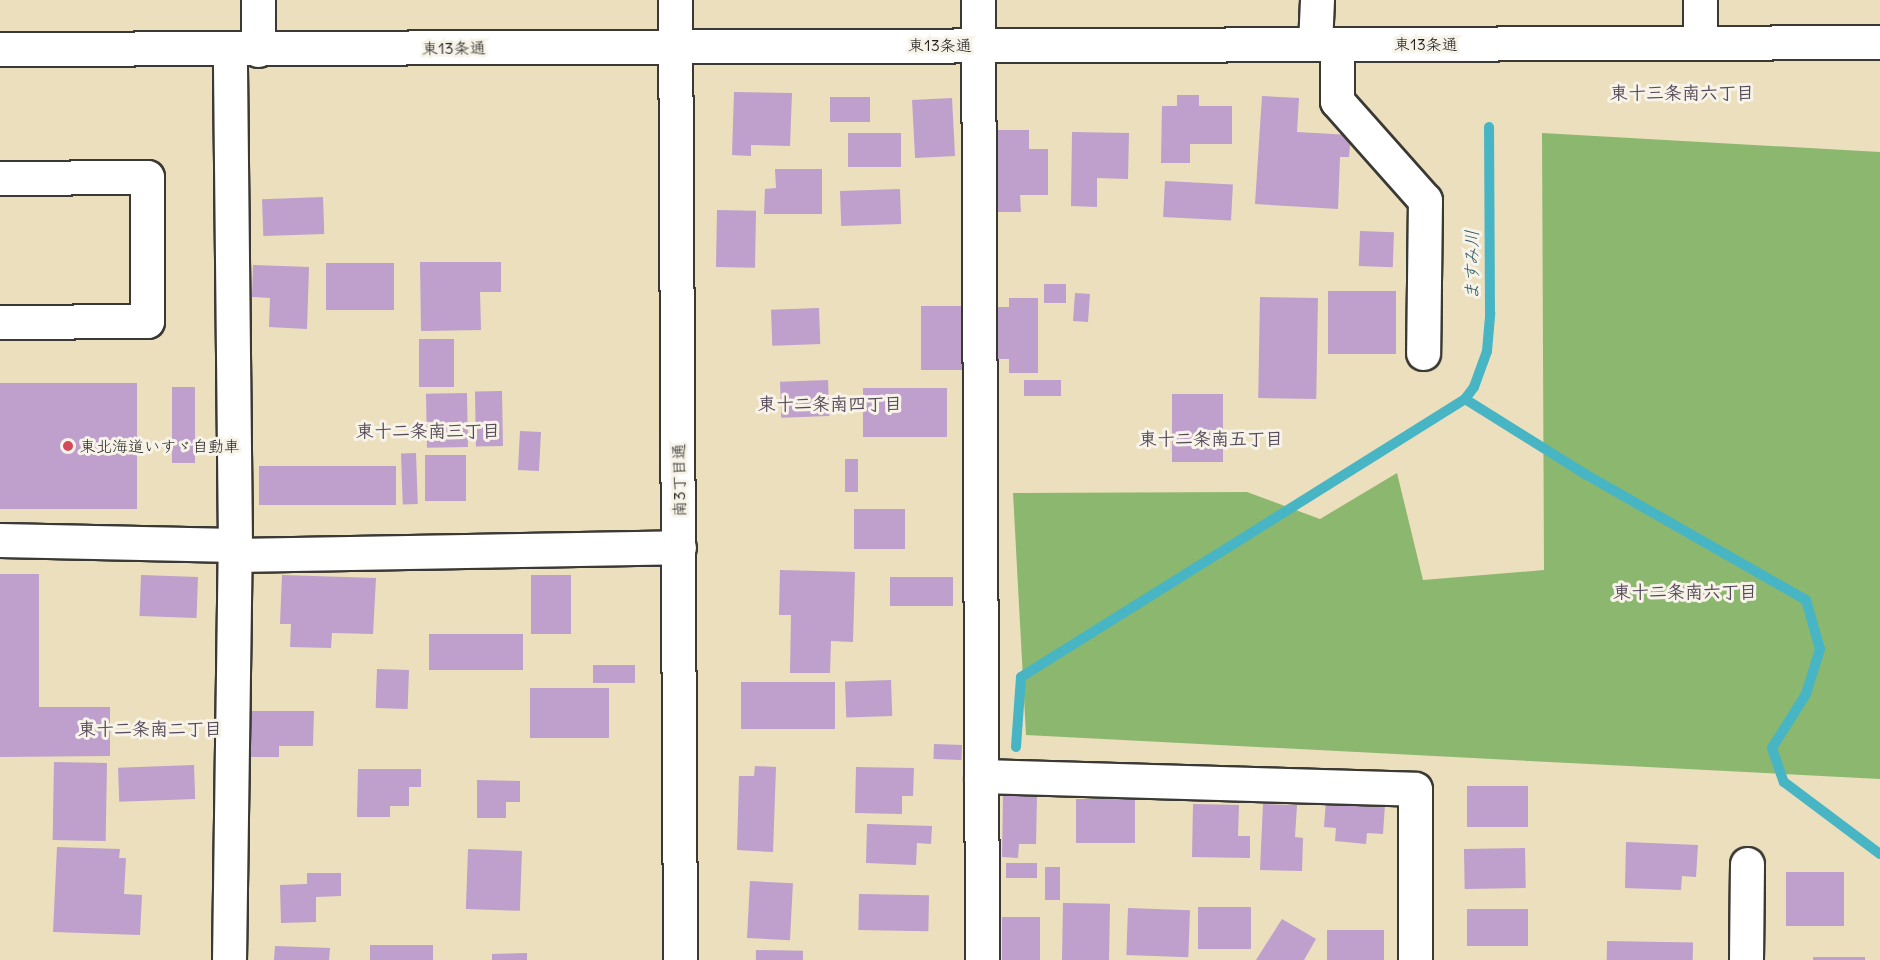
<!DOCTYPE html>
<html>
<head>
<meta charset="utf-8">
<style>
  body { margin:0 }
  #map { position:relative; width:1880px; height:960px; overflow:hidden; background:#ebdfbe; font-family:Delius,"Klee One",sans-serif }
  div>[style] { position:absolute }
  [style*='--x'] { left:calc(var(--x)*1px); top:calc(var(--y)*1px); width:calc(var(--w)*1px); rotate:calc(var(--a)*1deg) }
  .forest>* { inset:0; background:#8cb76e }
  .stream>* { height:10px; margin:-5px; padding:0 5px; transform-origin:5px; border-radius:5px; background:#48b5c5 }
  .building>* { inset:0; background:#bf9fcb; transform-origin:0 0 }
  .roads { filter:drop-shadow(2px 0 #3b3934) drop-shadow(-2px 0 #3b3934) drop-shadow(0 2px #3b3934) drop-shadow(0 -2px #3b3934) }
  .minor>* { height:33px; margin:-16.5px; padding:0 16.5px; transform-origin:16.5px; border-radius:16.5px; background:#fff }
  .dots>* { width:16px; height:16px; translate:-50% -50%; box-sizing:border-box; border:3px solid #f7f3e8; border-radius:50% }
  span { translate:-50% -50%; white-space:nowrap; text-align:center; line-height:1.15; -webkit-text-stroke:6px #f7f3e8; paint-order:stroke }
  .street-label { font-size:16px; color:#1c1c1c }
  .poi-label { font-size:16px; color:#1c1c1c }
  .left { translate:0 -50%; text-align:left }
  .neighbourhood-label { font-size:18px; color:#554a59; font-weight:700 }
  .water-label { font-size:18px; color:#2e5960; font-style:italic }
</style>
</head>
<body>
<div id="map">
  <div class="forest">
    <i style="clip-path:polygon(1542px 133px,1880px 152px,1880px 779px,1026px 735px,1013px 493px,1247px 492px,1320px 519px,1397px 473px,1423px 580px,1544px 570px)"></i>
  </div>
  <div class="stream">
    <i style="--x:1465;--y:399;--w:142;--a:32"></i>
    <i style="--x:1585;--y:474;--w:254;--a:29.7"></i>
    <i style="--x:1806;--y:600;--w:51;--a:74.1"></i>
    <i style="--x:1820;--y:649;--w:47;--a:107.3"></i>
    <i style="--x:1806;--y:694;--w:64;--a:122.2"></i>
    <i style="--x:1772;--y:748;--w:36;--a:71"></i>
    <i style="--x:1784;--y:782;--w:120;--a:36.9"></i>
    <i style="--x:1016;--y:747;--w:70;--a:-85.9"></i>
    <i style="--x:1021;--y:677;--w:524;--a:-32.05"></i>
    <i style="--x:1465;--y:399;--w:15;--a:-53"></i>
    <i style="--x:1474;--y:387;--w:38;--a:-70"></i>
    <i style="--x:1487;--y:351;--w:38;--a:-85"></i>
    <i style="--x:1490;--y:313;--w:186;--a:-90.3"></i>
  </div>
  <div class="building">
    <i style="clip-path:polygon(734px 92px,792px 93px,790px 146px,751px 145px,751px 156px,732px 155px)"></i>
    <i style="clip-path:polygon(1177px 95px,1199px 95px,1199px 106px,1232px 106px,1232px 144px,1190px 144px,1190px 163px,1161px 163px,1162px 106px,1177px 106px)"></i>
    <i style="clip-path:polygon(1262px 96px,1299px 98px,1297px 132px,1351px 135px,1349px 157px,1340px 157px,1338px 209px,1255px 204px)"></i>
    <i style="left:830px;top:97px;width:40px;height:25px"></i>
    <i style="left:952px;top:98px;width:58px;height:40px;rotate:87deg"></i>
    <i style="clip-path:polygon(998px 130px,1029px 130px,1029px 149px,1048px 149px,1048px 195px,1020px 195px,1021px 212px,998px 212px)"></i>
    <i style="clip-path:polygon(1072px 132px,1129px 133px,1128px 179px,1097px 178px,1097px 207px,1071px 206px)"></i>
    <i style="left:848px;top:133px;width:53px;height:34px"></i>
    <i style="clip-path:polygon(775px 169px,822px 169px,822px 214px,764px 214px,765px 189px,776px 188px)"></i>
    <i style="left:1165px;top:181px;width:68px;height:36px;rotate:3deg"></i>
    <i style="left:900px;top:189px;width:35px;height:60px;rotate:88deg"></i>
    <i style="left:323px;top:197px;width:37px;height:61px;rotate:88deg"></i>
    <i style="left:717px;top:210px;width:39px;height:57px;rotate:1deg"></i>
    <i style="left:1360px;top:231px;width:34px;height:35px;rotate:2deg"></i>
    <i style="clip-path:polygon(420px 262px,501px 262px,501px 292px,480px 292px,481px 330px,421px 331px)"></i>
    <i style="left:326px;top:263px;width:68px;height:47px"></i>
    <i style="clip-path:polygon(253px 265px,309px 267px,307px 329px,269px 327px,270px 298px,252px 297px)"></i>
    <i style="left:1044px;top:284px;width:22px;height:19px"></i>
    <i style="left:1328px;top:291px;width:68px;height:63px"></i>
    <i style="left:1075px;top:293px;width:15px;height:28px;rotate:4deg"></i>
    <i style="left:1260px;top:297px;width:58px;height:101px;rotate:1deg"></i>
    <i style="clip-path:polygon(1009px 298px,1038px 298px,1038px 373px,1009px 373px,1009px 359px,996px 359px,996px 307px,1009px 307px)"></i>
    <i style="left:921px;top:306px;width:45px;height:64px"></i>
    <i style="left:819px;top:308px;width:36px;height:48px;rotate:88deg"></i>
    <i style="left:419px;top:339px;width:35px;height:48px"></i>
    <i style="left:828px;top:380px;width:36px;height:48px;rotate:88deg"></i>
    <i style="left:1024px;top:380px;width:37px;height:16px"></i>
    <i style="left:0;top:383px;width:137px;height:126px"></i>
    <i style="left:195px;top:387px;width:76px;height:23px;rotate:90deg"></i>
    <i style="left:863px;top:388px;width:84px;height:49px"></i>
    <i style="left:502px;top:391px;width:55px;height:27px;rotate:89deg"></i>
    <i style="left:467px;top:393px;width:54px;height:41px;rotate:89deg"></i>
    <i style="left:1172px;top:394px;width:51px;height:68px"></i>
    <i style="left:520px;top:431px;width:21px;height:39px;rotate:3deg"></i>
    <i style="left:416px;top:453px;width:51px;height:15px;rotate:88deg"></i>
    <i style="left:466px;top:455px;width:46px;height:41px;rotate:90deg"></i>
    <i style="left:845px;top:459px;width:13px;height:33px"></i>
    <i style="left:259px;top:466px;width:137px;height:39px"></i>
    <i style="left:854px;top:509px;width:51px;height:40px"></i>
    <i style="clip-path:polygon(780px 570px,855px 572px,853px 642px,831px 641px,830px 673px,790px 673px,791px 615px,779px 615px)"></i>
    <i style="clip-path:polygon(0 574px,39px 574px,39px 707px,110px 707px,110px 756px,0 757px)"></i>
    <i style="left:141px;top:575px;width:57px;height:41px;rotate:2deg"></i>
    <i style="clip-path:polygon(282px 575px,376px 578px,373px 634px,332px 633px,331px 648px,290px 647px,291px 624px,280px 624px)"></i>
    <i style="left:531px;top:575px;width:40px;height:59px"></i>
    <i style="left:890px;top:577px;width:63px;height:29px"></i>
    <i style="left:429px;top:634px;width:94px;height:36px"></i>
    <i style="left:593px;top:665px;width:42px;height:18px"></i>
    <i style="left:377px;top:669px;width:32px;height:39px;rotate:2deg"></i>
    <i style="left:891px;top:680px;width:36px;height:46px;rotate:88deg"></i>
    <i style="left:835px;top:682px;width:47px;height:94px;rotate:90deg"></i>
    <i style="left:530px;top:688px;width:79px;height:50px"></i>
    <i style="clip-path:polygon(248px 711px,314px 711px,313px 746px,279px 746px,279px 757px,247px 757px)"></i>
    <i style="left:934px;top:744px;width:28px;height:15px;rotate:2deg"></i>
    <i style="left:54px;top:762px;width:53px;height:78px;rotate:1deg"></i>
    <i style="left:194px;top:765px;width:34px;height:76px;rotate:88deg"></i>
    <i style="clip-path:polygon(755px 766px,776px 767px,773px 852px,737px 850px,739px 776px,754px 776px)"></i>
    <i style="clip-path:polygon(856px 767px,914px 768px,913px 796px,902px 796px,902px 814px,855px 813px)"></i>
    <i style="clip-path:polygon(358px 769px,421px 769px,421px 787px,409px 787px,409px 806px,390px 806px,390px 817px,357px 817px)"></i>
    <i style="clip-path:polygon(477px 780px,520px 781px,520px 802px,506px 802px,506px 818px,477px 818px)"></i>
    <i style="left:1528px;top:786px;width:41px;height:61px;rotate:90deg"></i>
    <i style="clip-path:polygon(1003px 795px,1037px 796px,1036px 844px,1019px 844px,1018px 858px,1002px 857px)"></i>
    <i style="left:1076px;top:799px;width:59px;height:44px"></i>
    <i style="clip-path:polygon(1326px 800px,1385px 805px,1383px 834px,1367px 833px,1366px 844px,1335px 841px,1336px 828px,1324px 827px)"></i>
    <i style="clip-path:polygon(1193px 804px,1239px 805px,1238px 836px,1250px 836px,1250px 858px,1192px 857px)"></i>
    <i style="clip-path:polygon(1263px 804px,1297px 805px,1295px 837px,1303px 838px,1302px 871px,1260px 870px)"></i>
    <i style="clip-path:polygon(867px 824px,932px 826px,931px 844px,917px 843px,916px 865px,866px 863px)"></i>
    <i style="clip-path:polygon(1626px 842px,1698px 845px,1696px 877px,1682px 876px,1681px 890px,1625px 888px)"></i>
    <i style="clip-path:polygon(57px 847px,120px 849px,119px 858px,126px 858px,124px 894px,142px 895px,140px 935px,53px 932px)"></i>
    <i style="left:1525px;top:848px;width:40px;height:61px;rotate:89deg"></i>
    <i style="left:468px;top:849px;width:54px;height:60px;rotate:2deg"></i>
    <i style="left:1006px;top:863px;width:31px;height:15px"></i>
    <i style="left:1045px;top:867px;width:15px;height:33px"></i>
    <i style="left:1786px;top:872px;width:58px;height:54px"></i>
    <i style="clip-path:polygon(307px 873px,341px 873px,341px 896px,316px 897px,316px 922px,281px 923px,280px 885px,307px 884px)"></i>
    <i style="left:750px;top:881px;width:43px;height:57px;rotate:3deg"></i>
    <i style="left:859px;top:894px;width:70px;height:36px;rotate:1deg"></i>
    <i style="left:1063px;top:903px;width:47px;height:57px;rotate:1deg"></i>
    <i style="left:1198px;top:907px;width:53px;height:42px"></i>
    <i style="left:1128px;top:908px;width:62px;height:47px;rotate:2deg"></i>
    <i style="left:1467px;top:909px;width:61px;height:37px"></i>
    <i style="left:1002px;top:917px;width:38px;height:43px"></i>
    <i style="clip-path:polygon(1282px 919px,1316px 939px,1304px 960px,1256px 960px)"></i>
    <i style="left:1327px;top:930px;width:57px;height:30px"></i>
    <i style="left:1607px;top:941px;width:86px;height:19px;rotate:1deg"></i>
    <i style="left:370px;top:945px;width:63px;height:15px"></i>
    <i style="clip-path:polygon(275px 946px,330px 948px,329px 960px,274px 960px)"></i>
    <i style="left:756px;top:950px;width:47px;height:10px;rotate:1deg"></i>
    <i style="clip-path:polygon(527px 953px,527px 960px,492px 960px,492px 954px)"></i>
    <i style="left:1813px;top:957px;width:52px;height:3px"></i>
  </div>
  <div class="roads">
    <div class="minor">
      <i style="--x:258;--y:0;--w:50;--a:90"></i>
      <i style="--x:675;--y:0;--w:960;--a:89.7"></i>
      <i style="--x:978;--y:0;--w:960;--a:89.76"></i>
      <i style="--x:1700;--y:0;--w:43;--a:90"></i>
      <i style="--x:1315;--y:44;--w:44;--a:-87.4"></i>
      <i style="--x:1337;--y:44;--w:57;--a:90"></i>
      <i style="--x:1337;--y:101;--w:132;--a:48.4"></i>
      <i style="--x:1425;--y:200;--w:153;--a:90.7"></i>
      <i style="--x:0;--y:49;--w:1880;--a:-0.21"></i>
      <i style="--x:0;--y:178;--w:147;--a:-0.4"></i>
      <i style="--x:147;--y:177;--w:144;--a:90"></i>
      <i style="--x:147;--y:321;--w:147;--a:179.6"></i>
      <i style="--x:0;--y:540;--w:235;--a:1.2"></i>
      <i style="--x:235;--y:555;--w:444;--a:-1"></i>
      <i style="--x:981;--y:776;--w:434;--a:1.7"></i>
      <i style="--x:1415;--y:789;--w:171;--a:90"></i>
      <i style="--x:229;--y:960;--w:415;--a:-89.2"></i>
      <i style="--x:235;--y:545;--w:496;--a:-90.6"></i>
      <i style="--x:1746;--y:960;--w:96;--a:-89.4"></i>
    </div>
  </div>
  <div class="dots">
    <i style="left:68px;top:446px;background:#d1495b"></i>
  </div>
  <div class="street-label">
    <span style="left:1426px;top:44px">東13条通</span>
    <span style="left:940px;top:45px">東13条通</span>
    <span style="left:454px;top:48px;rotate:-1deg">東13条通</span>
    <span style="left:679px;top:480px;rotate:-91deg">南3丁目通</span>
  </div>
  <div class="poi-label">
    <span class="left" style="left:80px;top:446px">東北海道いすゞ自動車</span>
  </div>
  <div class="neighbourhood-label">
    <span style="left:1682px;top:93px">東十三条南六丁目</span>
    <span style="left:830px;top:404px">東十二条南四丁目</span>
    <span style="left:428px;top:431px">東十二条南三丁目</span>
    <span style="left:1211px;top:439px">東十二条南五丁目</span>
    <span style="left:1685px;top:592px">東十二条南六丁目</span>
    <span style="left:150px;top:729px">東十二条南二丁目</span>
  </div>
  <div class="water-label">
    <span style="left:1472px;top:265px;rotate:-90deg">ますみ川</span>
  </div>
</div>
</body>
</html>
